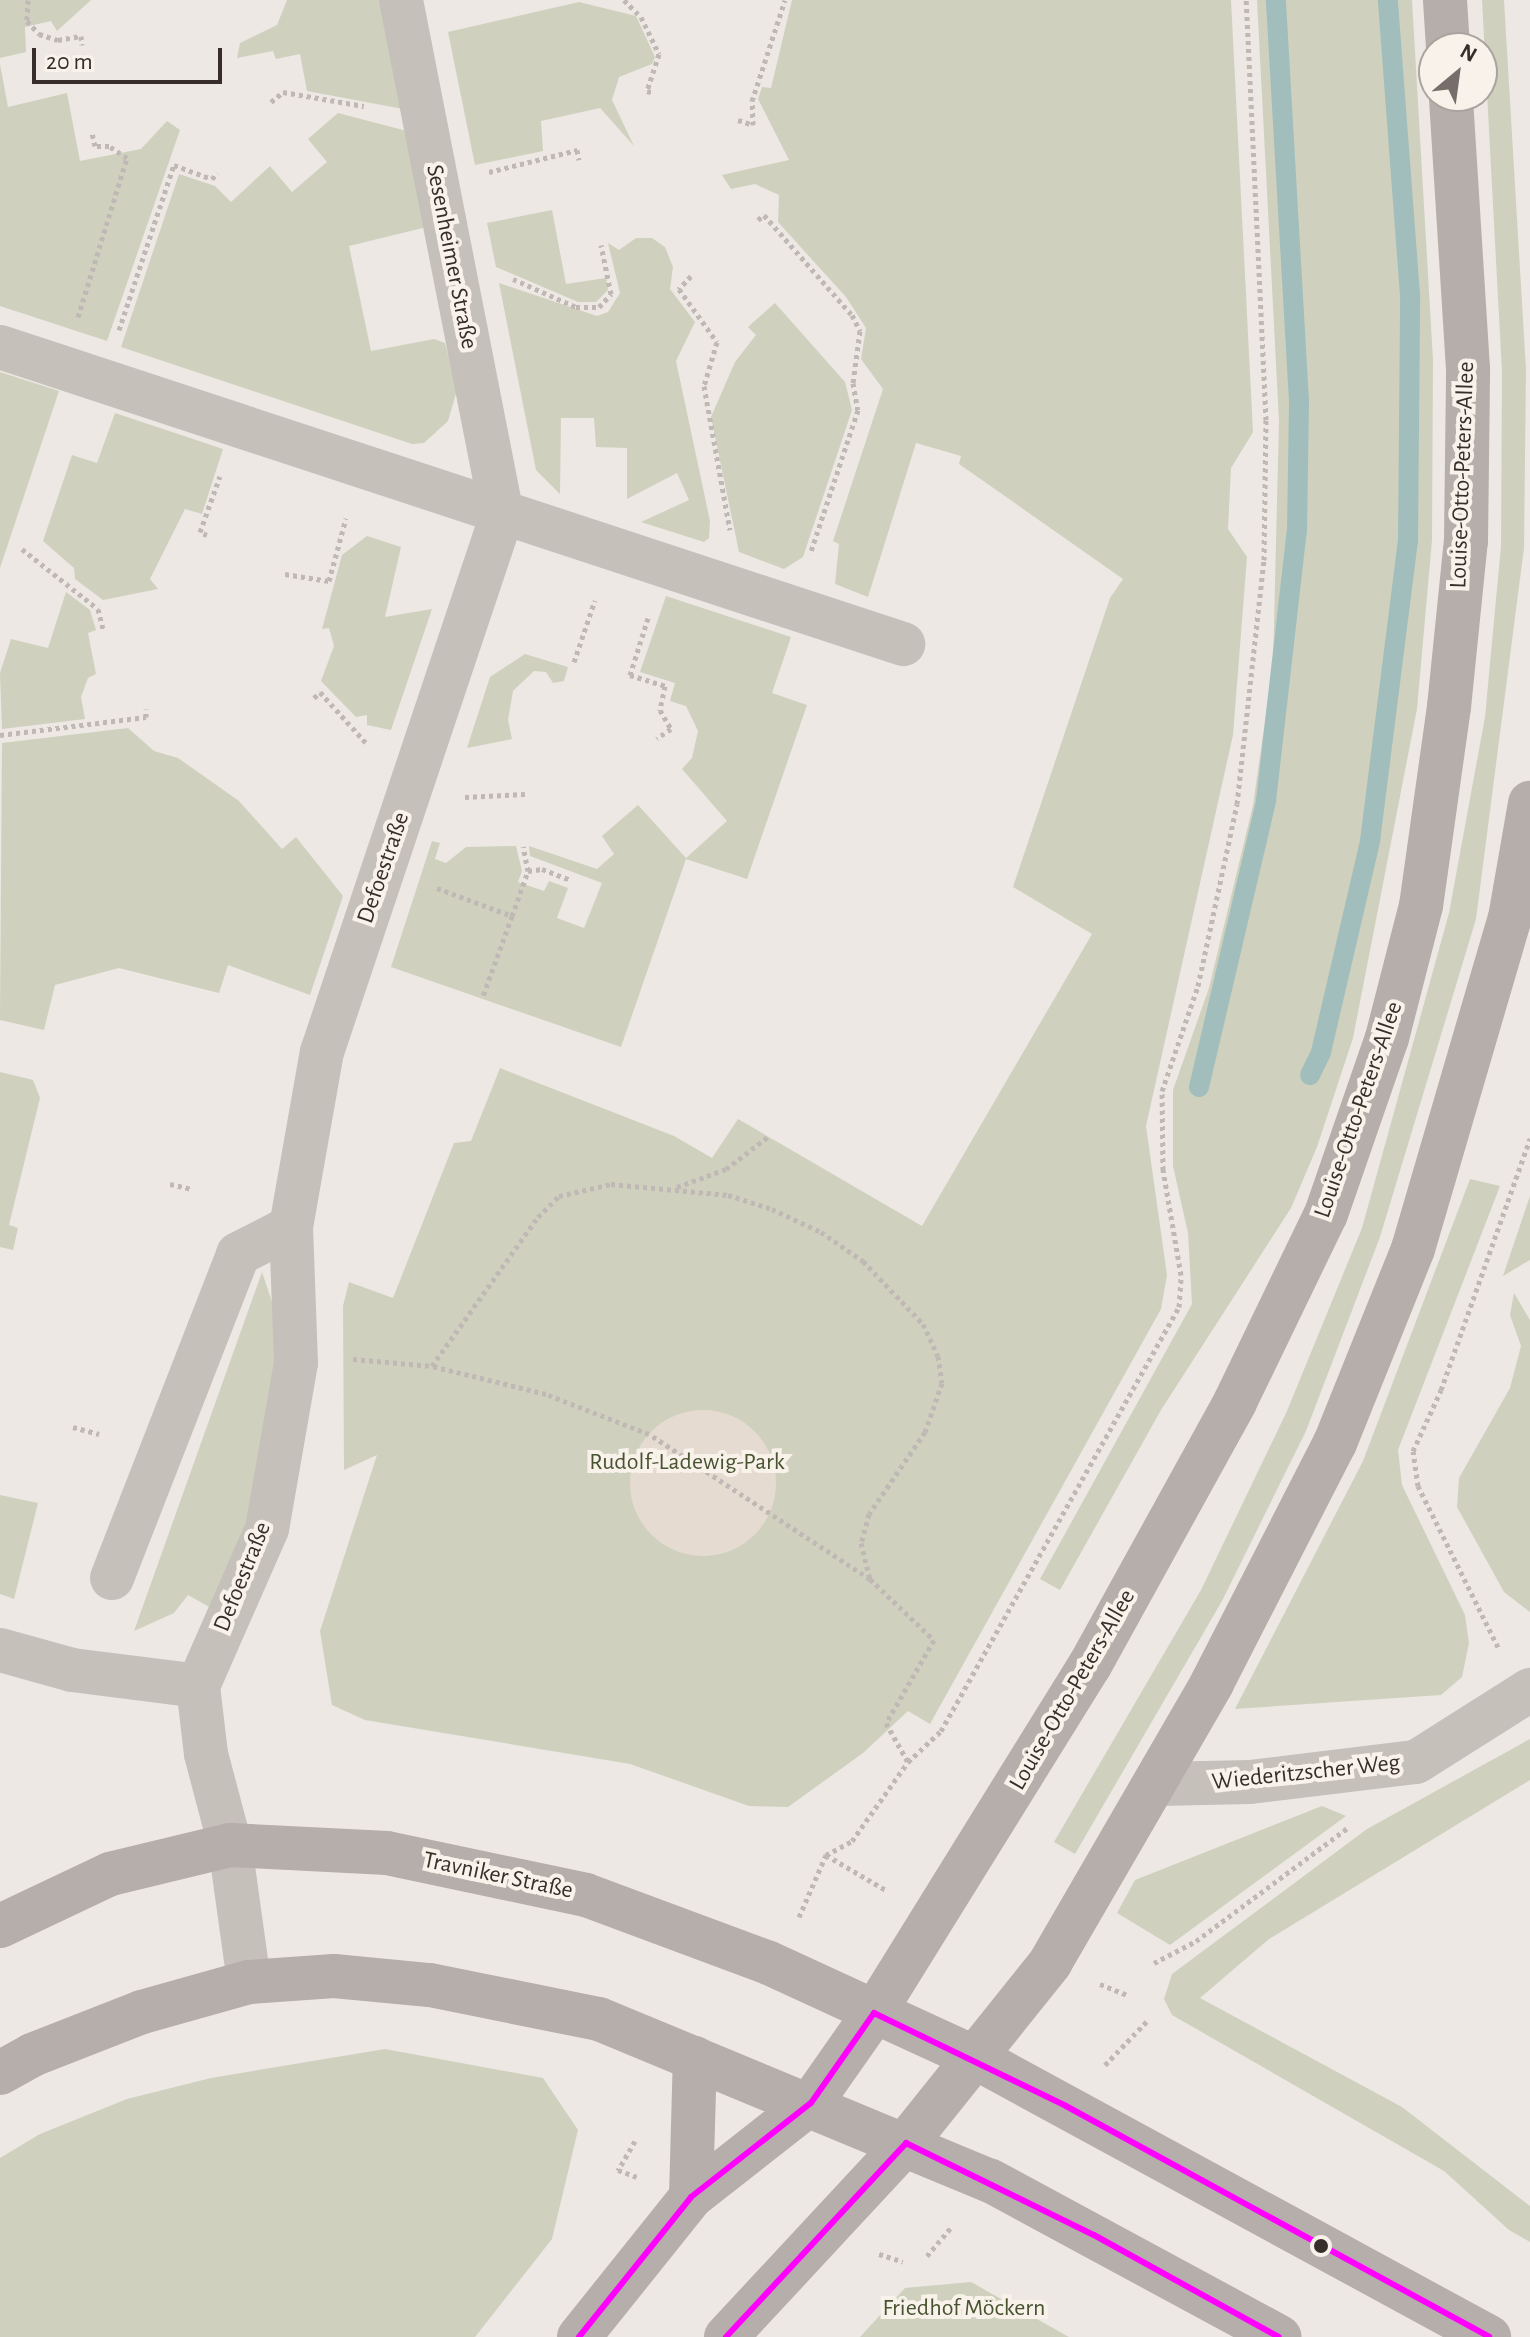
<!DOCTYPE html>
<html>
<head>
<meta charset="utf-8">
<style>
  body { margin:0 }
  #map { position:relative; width:1530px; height:2337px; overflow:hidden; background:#ede8e3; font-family:"Alegreya Sans",sans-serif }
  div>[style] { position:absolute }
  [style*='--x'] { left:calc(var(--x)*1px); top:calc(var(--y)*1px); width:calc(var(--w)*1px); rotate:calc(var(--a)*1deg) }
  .green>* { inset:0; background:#cfd1be }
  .plaza>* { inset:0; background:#e6dbd1 }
  .round { border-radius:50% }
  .stream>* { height:20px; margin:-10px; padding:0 10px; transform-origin:10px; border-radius:10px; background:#a1bebc }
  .path>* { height:5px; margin-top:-2.5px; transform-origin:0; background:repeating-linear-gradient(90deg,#bfb8b4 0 4px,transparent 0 8px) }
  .minor>* { height:44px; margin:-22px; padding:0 22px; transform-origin:22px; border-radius:22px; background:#c6c0bb }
  .major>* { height:44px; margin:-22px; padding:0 22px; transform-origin:22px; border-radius:22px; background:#b5aeaa }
  .bus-1>* { height:6px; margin:-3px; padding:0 3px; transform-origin:3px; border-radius:3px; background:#f0f }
  .dots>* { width:22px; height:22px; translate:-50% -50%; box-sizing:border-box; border:4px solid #f9f2eb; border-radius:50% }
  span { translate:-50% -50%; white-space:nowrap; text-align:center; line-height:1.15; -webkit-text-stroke:8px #f9f2eb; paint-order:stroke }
  .street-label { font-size:24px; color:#372d2a }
  .park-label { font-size:24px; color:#485330 }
  .north { position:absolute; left:1418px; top:32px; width:80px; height:80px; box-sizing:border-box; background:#f9f2eb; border:2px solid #aba39e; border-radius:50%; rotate:29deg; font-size:22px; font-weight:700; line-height:32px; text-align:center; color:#372d2a }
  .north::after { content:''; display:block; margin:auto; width:28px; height:36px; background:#776e6b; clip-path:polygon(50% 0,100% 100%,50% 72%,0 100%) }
  .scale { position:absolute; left:32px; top:48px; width:190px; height:36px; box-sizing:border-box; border:4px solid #372d2a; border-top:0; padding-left:10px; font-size:24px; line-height:28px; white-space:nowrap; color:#372d2a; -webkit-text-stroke:6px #f9f2eb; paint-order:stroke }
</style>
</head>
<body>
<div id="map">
  <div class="green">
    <i style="clip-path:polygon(0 0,91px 0,57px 31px,51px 21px,25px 27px,26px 52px,0 58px)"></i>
    <i style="clip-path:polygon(287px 0,379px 0,403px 109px,307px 91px,300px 54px,276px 59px,273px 51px,237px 58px,240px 43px,277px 25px)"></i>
    <i style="clip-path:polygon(792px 0,1231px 0,1253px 432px,1231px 468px,1228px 529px,1247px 557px,1233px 735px,1146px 1126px,1167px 1275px,1161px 1309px,930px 1724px,908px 1711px,863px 1753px,788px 1807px,749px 1806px,630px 1764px,365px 1720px,332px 1705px,320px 1631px,377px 1455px,344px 1470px,343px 1306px,349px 1282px,393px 1298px,454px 1143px,471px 1141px,500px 1068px,674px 1136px,712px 1158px,738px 1119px,922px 1226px,1092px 934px,1013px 887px,1110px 598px,1123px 579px,959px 464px,961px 456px,916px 443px,868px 597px,835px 584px,839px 544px,833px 541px,883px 389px,861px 359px,866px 328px,846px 297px,778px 222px,779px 195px,755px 184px,731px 189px,722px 175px,789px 160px,758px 99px,762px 87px,771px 88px)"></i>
    <i style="clip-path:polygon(1257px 0,1412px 0,1433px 360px,1432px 540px,1417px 709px,1353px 1038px,1317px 1147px,1291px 1208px,1161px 1410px,1060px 1590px,1040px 1579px,1192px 1304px,1188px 1233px,1173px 1166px,1173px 1090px,1209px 988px,1253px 805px,1273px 665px,1279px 421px)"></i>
    <i style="clip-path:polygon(1482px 0,1504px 0,1526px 370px,1524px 548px,1476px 919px,1380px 1237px,1306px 1431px,1222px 1601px,1075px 1854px,1054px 1842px,1201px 1590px,1287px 1411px,1362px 1228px,1449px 913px,1485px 717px,1501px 546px,1502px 372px)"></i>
    <i style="clip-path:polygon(579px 2px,636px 16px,655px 57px,652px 64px,619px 77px,612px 100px,634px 146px,600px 108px,541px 121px,543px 151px,475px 165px,448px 32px)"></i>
    <i style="clip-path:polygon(0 64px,8px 107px,67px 93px,80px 161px,141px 149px,167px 121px,180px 130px,107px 341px,0 306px)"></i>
    <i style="clip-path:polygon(338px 113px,407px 131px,427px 227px,349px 246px,371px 351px,434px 339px,445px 343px,457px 390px,448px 421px,424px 443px,412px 444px,121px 347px,179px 174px,215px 186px,231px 202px,270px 166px,292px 192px,327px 162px,308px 139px)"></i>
    <i style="clip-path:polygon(552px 210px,566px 284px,606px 278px,608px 290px,596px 302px,578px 302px,496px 267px,487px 223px)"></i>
    <i style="clip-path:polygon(636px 238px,652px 238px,665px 247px,673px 267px,670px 289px,695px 322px,676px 361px,710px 521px,709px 538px,704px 542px,641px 522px,689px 500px,677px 473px,627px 499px,627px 448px,596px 447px,594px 418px,561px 418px,560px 494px,536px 470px,499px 283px,597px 316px,608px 312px,620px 293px,608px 243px,619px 250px)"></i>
    <i style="clip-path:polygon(775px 303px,845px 382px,852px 410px,803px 557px,784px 569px,739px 552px,711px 417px,735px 362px,756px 335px,748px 327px)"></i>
    <i style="clip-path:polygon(0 372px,59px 391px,0 568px)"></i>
    <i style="clip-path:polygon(115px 413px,223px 449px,202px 514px,185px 509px,150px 579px,158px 589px,103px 600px,75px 579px,74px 568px,43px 541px,72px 455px,97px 463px)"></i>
    <i style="clip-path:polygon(367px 536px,401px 547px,385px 617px,432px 609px,391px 730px,367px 725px,367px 715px,356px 717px,321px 681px,334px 646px,329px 628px,322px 629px,342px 555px)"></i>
    <i style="clip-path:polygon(66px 592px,90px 610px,96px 630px,88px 633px,96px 674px,88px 678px,81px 697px,85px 719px,2px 729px,0 673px,11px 639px,48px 648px)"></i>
    <i style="clip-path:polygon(666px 596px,791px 637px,772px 693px,807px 705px,747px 879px,686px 859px,621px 1047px,391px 967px,432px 841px,440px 843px,435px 859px,446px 863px,466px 847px,516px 846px,522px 871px,518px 882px,544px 891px,549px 881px,568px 888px,557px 918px,584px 928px,602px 883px,530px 856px,529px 846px,597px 869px,614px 854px,602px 836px,638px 805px,686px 858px,727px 821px,682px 769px,692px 758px,698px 731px,686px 706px,670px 701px,675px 683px,640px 672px)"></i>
    <i style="clip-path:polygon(525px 654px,568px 667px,564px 681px,553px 683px,546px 672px,534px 671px,513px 691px,508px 720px,512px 739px,467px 748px,490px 677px)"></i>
    <i style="clip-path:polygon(128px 728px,154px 751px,178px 758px,239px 801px,282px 849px,296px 837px,343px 896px,310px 995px,228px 965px,219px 993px,119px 968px,55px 985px,44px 1030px,0 1020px,2px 743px)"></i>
    <i style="clip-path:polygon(0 1072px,33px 1080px,40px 1098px,9px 1225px,18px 1228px,13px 1250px,0 1247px)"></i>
    <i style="clip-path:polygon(1470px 1179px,1500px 1186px,1398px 1450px,1402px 1485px,1465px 1615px,1469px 1643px,1462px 1677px,1441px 1695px,1235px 1709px,1363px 1461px)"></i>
    <i style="clip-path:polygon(1530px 1196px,1530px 1260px,1503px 1276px)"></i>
    <i style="clip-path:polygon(262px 1272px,274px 1308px,277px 1354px,256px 1491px,241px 1537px,211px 1608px,188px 1595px,174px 1613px,134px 1631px)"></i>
    <i style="clip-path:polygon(1514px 1293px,1530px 1320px,1530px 1612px,1504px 1592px,1457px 1507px,1459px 1478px,1510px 1388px,1521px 1346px,1510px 1315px)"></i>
    <i style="clip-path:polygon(0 1495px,38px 1503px,14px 1599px,0 1594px)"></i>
    <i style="clip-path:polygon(1530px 1739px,1530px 1780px,1269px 1939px,1200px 1998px,1402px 2107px,1530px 2206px,1530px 2242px,1509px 2230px,1444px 2171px,1172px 2015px,1164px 1999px,1172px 1974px,1367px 1829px)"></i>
    <i style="clip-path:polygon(1322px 1806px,1346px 1816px,1170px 1945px,1117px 1913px,1135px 1880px)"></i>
    <i style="clip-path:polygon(385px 2049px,543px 2078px,578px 2130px,552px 2239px,475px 2337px,0 2337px,0 2158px,40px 2134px,127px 2099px,211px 2078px)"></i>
    <i style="clip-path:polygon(971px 2282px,1069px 2337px,860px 2337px,905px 2288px)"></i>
  </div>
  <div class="plaza">
    <i class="round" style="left:630px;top:1410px;width:146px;height:146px"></i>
  </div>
  <div class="stream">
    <i style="--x:1310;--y:1075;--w:25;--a:-64"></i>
    <i style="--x:1321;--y:1052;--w:217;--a:-76.9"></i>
    <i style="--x:1370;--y:841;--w:301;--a:-82.8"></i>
    <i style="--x:1408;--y:542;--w:247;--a:-89.5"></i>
    <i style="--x:1410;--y:295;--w:296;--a:-94.3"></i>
    <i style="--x:1199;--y:1087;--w:294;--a:-76.8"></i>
    <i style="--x:1266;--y:801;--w:272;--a:-83.5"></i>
    <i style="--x:1297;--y:531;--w:130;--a:-89.1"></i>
    <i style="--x:1299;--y:401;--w:402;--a:-93.3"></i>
  </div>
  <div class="path">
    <i style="--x:28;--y:0;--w:21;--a:93"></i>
    <i style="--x:27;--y:21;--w:18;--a:47"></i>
    <i style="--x:39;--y:34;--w:20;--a:18"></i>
    <i style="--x:58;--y:40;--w:23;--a:-10"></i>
    <i style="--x:81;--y:36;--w:9;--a:84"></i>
    <i style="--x:624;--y:0;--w:24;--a:45"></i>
    <i style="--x:641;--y:17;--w:41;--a:64.1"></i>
    <i style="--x:659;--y:54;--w:39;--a:108"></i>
    <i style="--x:647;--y:91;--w:7;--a:16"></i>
    <i style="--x:271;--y:102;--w:16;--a:-40"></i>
    <i style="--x:283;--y:92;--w:82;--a:9.8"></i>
    <i style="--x:738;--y:120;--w:16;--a:18"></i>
    <i style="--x:753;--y:125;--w:24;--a:-92"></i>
    <i style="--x:752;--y:101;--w:106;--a:-71.9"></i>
    <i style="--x:489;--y:172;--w:91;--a:-14"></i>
    <i style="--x:577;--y:150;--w:10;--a:79"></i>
    <i style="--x:758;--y:220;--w:8;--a:-40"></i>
    <i style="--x:764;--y:215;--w:133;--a:48.7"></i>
    <i style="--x:852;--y:315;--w:18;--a:63"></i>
    <i style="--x:860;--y:331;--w:52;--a:97.7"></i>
    <i style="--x:853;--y:383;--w:27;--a:80"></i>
    <i style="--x:858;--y:410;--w:152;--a:108.4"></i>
    <i style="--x:691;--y:276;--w:18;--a:133"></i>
    <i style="--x:679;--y:289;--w:65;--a:54.4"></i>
    <i style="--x:717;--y:342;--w:46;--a:106.5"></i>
    <i style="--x:704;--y:386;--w:146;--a:79.8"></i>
    <i style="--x:513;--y:279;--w:69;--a:24"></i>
    <i style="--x:576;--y:307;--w:23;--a:0"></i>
    <i style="--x:599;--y:307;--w:18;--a:-47"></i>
    <i style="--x:611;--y:294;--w:50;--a:-101.5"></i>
    <i style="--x:78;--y:317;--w:166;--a:-72.9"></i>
    <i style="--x:127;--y:158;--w:22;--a:-146"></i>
    <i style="--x:109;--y:146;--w:14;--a:180"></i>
    <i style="--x:95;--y:146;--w:13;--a:-103"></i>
    <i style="--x:119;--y:330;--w:174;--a:-71.6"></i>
    <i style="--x:174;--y:165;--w:40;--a:20.2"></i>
    <i style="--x:212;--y:179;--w:8;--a:-50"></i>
    <i style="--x:207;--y:535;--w:8;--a:-157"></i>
    <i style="--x:200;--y:532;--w:59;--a:-70.3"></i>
    <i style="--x:22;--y:549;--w:97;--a:38.3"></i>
    <i style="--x:98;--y:609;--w:21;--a:76"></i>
    <i style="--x:285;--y:574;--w:45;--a:9"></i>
    <i style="--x:329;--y:581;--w:65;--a:-74.9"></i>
    <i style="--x:648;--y:618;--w:60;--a:107.5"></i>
    <i style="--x:630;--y:675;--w:37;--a:17"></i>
    <i style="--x:665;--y:686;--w:25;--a:102"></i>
    <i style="--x:660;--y:710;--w:22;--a:60"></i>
    <i style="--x:671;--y:729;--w:17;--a:147"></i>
    <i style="--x:574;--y:662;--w:65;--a:-71.3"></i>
    <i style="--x:314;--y:698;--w:8;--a:-45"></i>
    <i style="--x:320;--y:692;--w:70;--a:47.9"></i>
    <i style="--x:0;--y:735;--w:147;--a:-7"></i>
    <i style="--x:146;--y:717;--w:8;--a:-90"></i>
    <i style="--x:465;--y:797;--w:60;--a:-2.9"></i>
    <i style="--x:528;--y:871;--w:14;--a:-8"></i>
    <i style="--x:542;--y:869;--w:31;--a:21"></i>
    <i style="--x:437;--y:888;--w:80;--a:20.5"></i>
    <i style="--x:512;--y:916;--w:85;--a:109.9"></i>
    <i style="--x:512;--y:916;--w:48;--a:-70.4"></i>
    <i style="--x:528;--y:871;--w:25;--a:-101"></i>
    <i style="--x:170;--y:1184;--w:23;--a:13"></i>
    <i style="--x:611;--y:1184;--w:118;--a:5.4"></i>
    <i style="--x:728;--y:1195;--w:46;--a:17.7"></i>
    <i style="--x:772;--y:1209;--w:54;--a:25.1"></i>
    <i style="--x:821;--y:1232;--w:51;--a:34.6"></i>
    <i style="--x:863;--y:1261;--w:87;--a:46.4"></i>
    <i style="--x:923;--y:1324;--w:35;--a:65"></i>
    <i style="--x:938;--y:1356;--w:27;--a:82"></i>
    <i style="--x:942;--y:1383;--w:52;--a:109.1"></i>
    <i style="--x:925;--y:1432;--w:99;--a:124.3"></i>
    <i style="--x:869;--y:1514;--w:30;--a:105"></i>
    <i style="--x:861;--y:1543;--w:37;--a:76"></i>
    <i style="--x:870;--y:1579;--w:264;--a:-146.7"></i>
    <i style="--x:649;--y:1434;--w:110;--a:-158.8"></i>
    <i style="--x:546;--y:1394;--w:117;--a:-166.2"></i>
    <i style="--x:432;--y:1366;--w:183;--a:-54.6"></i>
    <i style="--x:538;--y:1217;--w:30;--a:-45"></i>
    <i style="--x:559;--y:1196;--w:53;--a:-13"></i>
    <i style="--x:677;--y:1187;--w:52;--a:-20.2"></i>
    <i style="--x:726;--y:1169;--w:54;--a:-37.5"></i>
    <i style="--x:353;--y:1359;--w:79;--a:5.1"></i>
    <i style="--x:73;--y:1427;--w:27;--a:15"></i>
    <i style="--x:870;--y:1579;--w:88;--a:43.6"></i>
    <i style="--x:934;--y:1640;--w:96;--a:120"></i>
    <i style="--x:886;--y:1723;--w:45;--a:60.6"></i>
    <i style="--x:1498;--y:1647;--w:180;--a:-116.4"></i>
    <i style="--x:1418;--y:1486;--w:35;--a:-98"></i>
    <i style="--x:1413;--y:1451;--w:67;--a:-65.3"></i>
    <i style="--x:1441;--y:1390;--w:267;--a:-70.5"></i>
    <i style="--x:826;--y:1855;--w:69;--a:30.3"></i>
    <i style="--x:799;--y:1917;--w:68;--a:-66.5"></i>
    <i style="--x:826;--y:1855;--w:30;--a:-28"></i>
    <i style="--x:852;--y:1841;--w:97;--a:-54.7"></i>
    <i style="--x:908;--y:1762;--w:45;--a:-43.2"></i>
    <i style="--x:941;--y:1731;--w:486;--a:-60.7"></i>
    <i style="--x:1179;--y:1307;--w:32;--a:-86"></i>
    <i style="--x:1181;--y:1275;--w:107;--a:-99.7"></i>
    <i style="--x:1163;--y:1170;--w:79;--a:-90.7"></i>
    <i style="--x:1162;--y:1091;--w:111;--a:-71.1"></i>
    <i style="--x:1198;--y:986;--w:186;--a:-77.9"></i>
    <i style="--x:1237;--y:804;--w:245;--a:-83.7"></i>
    <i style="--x:1264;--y:560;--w:140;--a:-89.2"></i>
    <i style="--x:1266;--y:420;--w:420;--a:-92.7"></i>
    <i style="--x:1154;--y:1963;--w:47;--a:-27.6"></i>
    <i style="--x:1196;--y:1941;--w:191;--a:-36.7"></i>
    <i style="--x:1100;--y:1984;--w:31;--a:22"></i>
    <i style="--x:1105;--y:2065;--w:61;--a:-46.3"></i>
    <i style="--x:635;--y:2141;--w:34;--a:120"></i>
    <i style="--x:618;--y:2170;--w:20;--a:20"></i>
    <i style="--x:879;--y:2254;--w:25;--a:18"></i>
    <i style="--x:927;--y:2256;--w:39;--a:-50"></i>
  </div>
  <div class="minor">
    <i style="--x:0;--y:347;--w:951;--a:18.21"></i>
    <i style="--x:112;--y:1578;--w:348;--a:-68.7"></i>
    <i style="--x:238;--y:1254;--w:59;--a:-27"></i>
    <i style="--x:0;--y:1650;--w:75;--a:15.5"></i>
    <i style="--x:72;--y:1670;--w:127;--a:7.2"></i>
    <i style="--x:198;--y:1686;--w:171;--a:-66.3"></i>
    <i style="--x:267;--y:1529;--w:169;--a:-80.1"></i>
    <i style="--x:296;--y:1363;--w:136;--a:-92.1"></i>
    <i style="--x:291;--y:1227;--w:178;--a:-80"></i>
    <i style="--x:322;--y:1052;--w:566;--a:-71.47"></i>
    <i style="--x:502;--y:515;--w:525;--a:-101.1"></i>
    <i style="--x:198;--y:1686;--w:68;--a:83.3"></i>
    <i style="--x:206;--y:1754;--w:94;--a:75.2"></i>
    <i style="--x:230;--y:1845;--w:138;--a:82.1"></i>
    <i style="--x:1158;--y:1784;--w:92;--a:-1.2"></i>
    <i style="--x:1250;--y:1782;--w:167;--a:-6.9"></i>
    <i style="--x:1416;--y:1762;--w:135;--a:-32.3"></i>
  </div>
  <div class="major">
    <i style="--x:1445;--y:0;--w:48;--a:86.4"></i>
    <i style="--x:0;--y:1926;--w:122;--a:-25.3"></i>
    <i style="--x:110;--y:1874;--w:123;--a:-13.6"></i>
    <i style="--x:230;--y:1845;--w:157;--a:2.9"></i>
    <i style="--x:387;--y:1853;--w:203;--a:11.9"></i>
    <i style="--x:586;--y:1895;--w:195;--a:20.4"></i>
    <i style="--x:769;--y:1963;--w:230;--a:24.7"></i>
    <i style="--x:978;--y:2059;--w:582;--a:28.55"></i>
    <i style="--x:0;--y:2073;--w:37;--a:-29"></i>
    <i style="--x:32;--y:2055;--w:118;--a:-21.4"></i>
    <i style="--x:142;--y:2012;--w:111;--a:-15.7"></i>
    <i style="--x:249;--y:1982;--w:85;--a:-4"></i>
    <i style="--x:334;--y:1976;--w:96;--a:5.4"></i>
    <i style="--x:430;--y:1985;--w:172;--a:11.4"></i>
    <i style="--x:599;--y:2019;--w:424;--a:22.5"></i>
    <i style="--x:991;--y:2181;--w:328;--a:28.4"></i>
    <i style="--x:691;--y:2197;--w:139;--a:-88.4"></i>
    <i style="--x:579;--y:2337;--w:179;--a:-51.3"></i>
    <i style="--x:691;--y:2197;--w:152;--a:-38.1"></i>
    <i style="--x:811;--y:2103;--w:110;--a:-55"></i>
    <i style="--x:874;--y:2013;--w:410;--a:-58.2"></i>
    <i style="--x:1090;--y:1665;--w:300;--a:-61.1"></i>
    <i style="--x:1235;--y:1402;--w:209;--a:-64.2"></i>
    <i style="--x:1326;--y:1214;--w:186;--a:-70.9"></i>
    <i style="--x:1387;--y:1038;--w:136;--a:-75.6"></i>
    <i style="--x:1421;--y:906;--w:201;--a:-82"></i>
    <i style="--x:1449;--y:707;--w:167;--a:-84.2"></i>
    <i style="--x:1466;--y:541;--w:172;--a:-89.3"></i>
    <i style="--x:1468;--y:369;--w:274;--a:-93.6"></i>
    <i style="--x:726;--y:2337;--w:265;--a:-47.1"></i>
    <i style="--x:906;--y:2143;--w:231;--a:-51.3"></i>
    <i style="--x:1050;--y:1963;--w:323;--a:-59.9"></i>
    <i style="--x:1212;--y:1683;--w:270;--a:-62.9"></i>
    <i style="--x:1335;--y:1443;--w:209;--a:-68.1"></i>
    <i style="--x:1413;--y:1249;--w:345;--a:-73.7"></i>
    <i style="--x:1510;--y:918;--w:117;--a:-80.1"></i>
  </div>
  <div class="bus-1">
    <i style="--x:579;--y:2337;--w:179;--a:-51.3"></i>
    <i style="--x:691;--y:2197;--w:152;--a:-38.1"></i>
    <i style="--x:811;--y:2103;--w:110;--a:-55"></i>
    <i style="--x:874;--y:2013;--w:213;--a:25.8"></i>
    <i style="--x:1066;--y:2106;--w:482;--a:28.6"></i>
    <i style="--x:726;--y:2337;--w:265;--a:-47.1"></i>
    <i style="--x:906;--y:2143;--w:209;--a:26.1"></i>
    <i style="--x:1094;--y:2235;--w:211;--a:28.9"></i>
  </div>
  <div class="dots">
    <i style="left:1321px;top:2246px;background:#372d2a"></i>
  </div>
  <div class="street-label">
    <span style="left:451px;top:257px;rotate:79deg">Sesenheimer Straße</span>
    <span style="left:1463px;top:475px;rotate:-88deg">Louise-Otto-Peters-Allee</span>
    <span style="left:384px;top:868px;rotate:-71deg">Defoestraße</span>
    <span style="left:1359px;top:1110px;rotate:-71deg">Louise-Otto-Peters-Allee</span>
    <span style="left:243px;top:1577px;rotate:-68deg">Defoestraße</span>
    <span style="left:1073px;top:1690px;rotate:-60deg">Louise-Otto-Peters-Allee</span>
    <span style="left:1306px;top:1773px;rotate:-6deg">Wiederitzscher Weg</span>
    <span style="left:498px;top:1876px;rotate:12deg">Travniker Straße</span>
  </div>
  <div class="park-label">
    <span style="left:687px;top:1463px">Rudolf-Ladewig-Park</span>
    <span style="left:964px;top:2309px">Friedhof Möckern</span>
  </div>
  <div class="north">N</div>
  <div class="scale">20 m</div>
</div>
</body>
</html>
